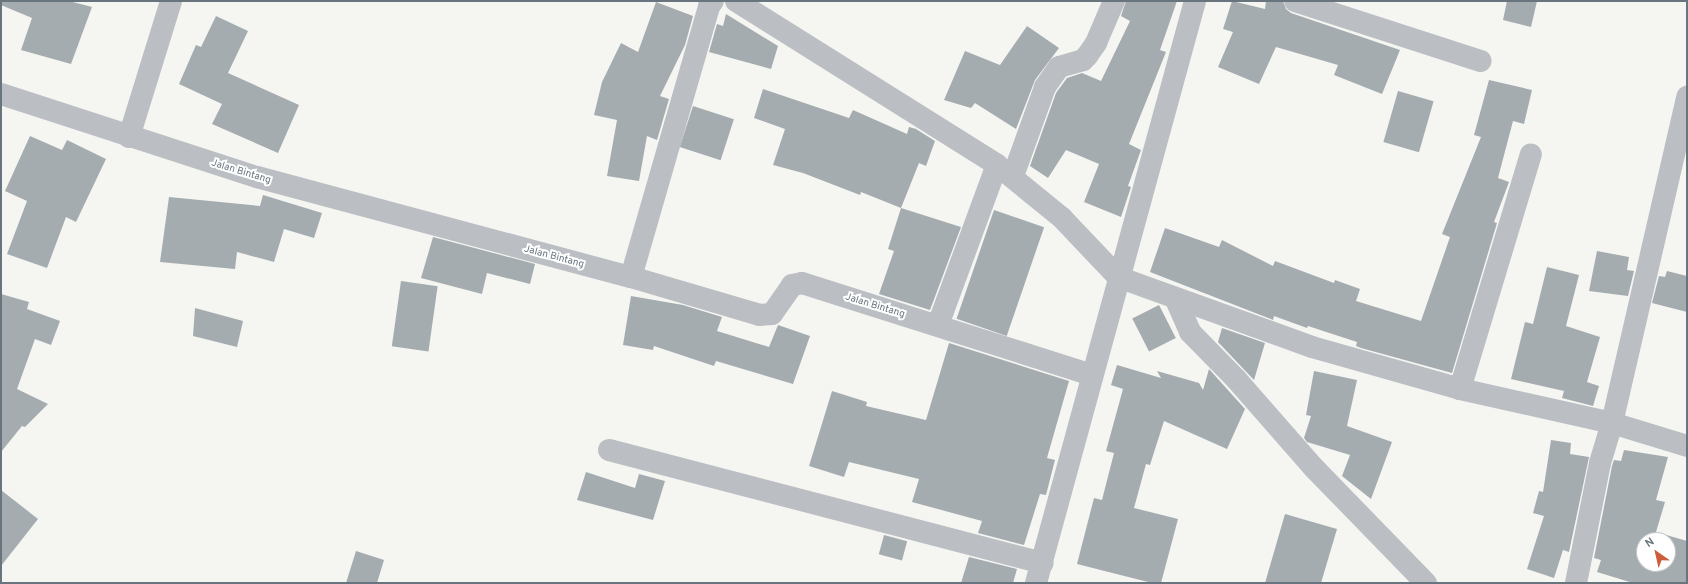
<!DOCTYPE html>
<html>
<head>
<meta charset="utf-8">
<style>
  body { margin:0 }
  #map { position:relative; width:1688px; height:584px; overflow:hidden; background:#f5f5f2; font-family:Overpass,sans-serif }
  div>[style] { position:absolute }
  [style*='--x'] { left:calc(var(--x)*1px); top:calc(var(--y)*1px); width:calc(var(--w)*1px); rotate:calc(var(--a)*1deg) }
  .building>* { inset:0; background:#a5acb0; transform-origin:0 0 }
  .minor>* { height:22px; margin:-11px; padding:0 11px; transform-origin:11px; border-radius:11px; background:#bbbec2 }
  span { translate:-50% -50%; white-space:nowrap; text-align:center; line-height:1.15; -webkit-text-stroke:4px #fff; paint-order:stroke }
  .street-label { font-size:10px; color:#68757f }
  .frame { position:absolute; inset:0; border:2px solid #68757f; pointer-events:none }
  .north { position:absolute; left:1636px; top:532px; width:40px; height:40px; box-sizing:border-box; background:#fff; border:1px solid #c3c8cc; border-radius:50%; rotate:326deg; font-size:11px; font-weight:700; line-height:16px; text-align:center; color:#68757f }
  .north::after { content:''; display:block; margin:auto; width:14px; height:18px; background:#cc5e3b; clip-path:polygon(50% 0,100% 100%,50% 72%,0 100%) }
</style>
</head>
<body>
<div id="map">
  <div class="building">
    <i style="clip-path:polygon(1px 1px,69px 1px,92px 7px,71px 64px,21px 50px,32px 18px,1px 5px)"></i>
    <i style="clip-path:polygon(1126px 1px,1177px 1px,1160px 50px,1166px 52px,1129px 144px,1141px 150px,1128px 186px,1131px 187px,1121px 217px,1084px 202px,1099px 164px,1066px 150px,1048px 178px,1030px 166px,1056px 93px,1067px 78px,1082px 73px,1101px 81px,1130px 21px,1121px 16px)"></i>
    <i style="clip-path:polygon(1232px 1px,1265px 9px,1266px 1px,1283px 1px,1286px 9px,1291px 13px,1400px 50px,1382px 94px,1334px 75px,1338px 65px,1276px 47px,1259px 84px,1218px 67px,1233px 32px,1223px 29px)"></i>
    <i style="clip-path:polygon(1507px 1px,1537px 1px,1531px 27px,1503px 20px)"></i>
    <i style="clip-path:polygon(656px 2px,693px 16px,685px 45px,660px 96px,669px 99px,657px 140px,647px 136px,639px 181px,607px 176px,617px 120px,594px 115px,602px 82px,621px 43px,638px 52px)"></i>
    <i style="clip-path:polygon(726px 14px,778px 46px,771px 69px,709px 52px,717px 24px,723px 26px)"></i>
    <i style="clip-path:polygon(216px 16px,248px 31px,228px 73px,299px 105px,278px 153px,212px 124px,222px 104px,179px 84px,196px 45px,201px 47px)"></i>
    <i style="clip-path:polygon(1027px 26px,1059px 48px,1035px 80px,1016px 129px,975px 103px,971px 108px,944px 100px,965px 51px,1000px 65px)"></i>
    <i style="clip-path:polygon(1489px 80px,1532px 90px,1524px 124px,1513px 121px,1498px 178px,1509px 182px,1494px 222px,1497px 223px,1452px 373px,1361px 348px,1356px 346px,1357px 342px,1308px 326px,1307px 328px,1274px 316px,1273px 320px,1150px 272px,1165px 228px,1219px 247px,1222px 240px,1273px 266px,1275px 261px,1334px 283px,1335px 280px,1360px 289px,1356px 301px,1421px 321px,1450px 237px,1442px 234px,1481px 137px,1474px 135px)"></i>
    <i style="clip-path:polygon(763px 89px,849px 118px,853px 110px,907px 134px,909px 127px,916px 129px,935px 141px,926px 166px,919px 163px,901px 208px,861px 192px,860px 195px,803px 173px,773px 165px,785px 129px,754px 118px)"></i>
    <i style="left:1398px;top:91px;width:37px;height:53px;rotate:16deg"></i>
    <i style="left:693px;top:106px;width:43px;height:43px;rotate:18deg"></i>
    <i style="clip-path:polygon(30px 136px,62px 150px,67px 140px,106px 159px,76px 222px,66px 217px,47px 268px,7px 254px,27px 201px,5px 191px)"></i>
    <i style="clip-path:polygon(263px 195px,322px 213px,314px 238px,284px 229px,274px 262px,237px 252px,235px 269px,160px 262px,169px 197px,260px 206px)"></i>
    <i style="clip-path:polygon(901px 208px,961px 227px,930px 310px,879px 294px,894px 251px,888px 249px)"></i>
    <i style="left:994px;top:210px;width:53px;height:115px;rotate:19deg"></i>
    <i style="clip-path:polygon(433px 237px,535px 264px,530px 284px,487px 273px,482px 294px,421px 278px)"></i>
    <i style="clip-path:polygon(1597px 251px,1629px 257px,1627px 270px,1634px 271px,1628px 296px,1589px 291px)"></i>
    <i style="clip-path:polygon(1547px 267px,1579px 275px,1566px 326px,1600px 337px,1587px 382px,1599px 386px,1593px 406px,1562px 398px,1564px 391px,1511px 379px,1525px 322px,1533px 324px)"></i>
    <i style="clip-path:polygon(1667px 271px,1687px 276px,1687px 312px,1652px 303px,1659px 276px,1665px 277px)"></i>
    <i style="left:401px;top:281px;width:37px;height:66px;rotate:8deg"></i>
    <i style="clip-path:polygon(1px 294px,29px 302px,27px 309px,60px 321px,51px 345px,35px 339px,17px 389px,48px 404px,25px 427px,22px 426px,1px 452px)"></i>
    <i style="clip-path:polygon(631px 296px,683px 305px,722px 317px,717px 331px,769px 347px,778px 325px,810px 336px,793px 384px,716px 361px,714px 366px,654px 346px,653px 350px,623px 345px)"></i>
    <i style="left:1159px;top:305px;width:37px;height:30px;rotate:63deg"></i>
    <i style="clip-path:polygon(195px 308px,243px 321px,237px 347px,193px 336px)"></i>
    <i style="clip-path:polygon(1222px 328px,1265px 343px,1254px 380px,1218px 342px)"></i>
    <i style="clip-path:polygon(949px 343px,1069px 381px,1047px 458px,1055px 460px,1046px 495px,1040px 494px,1024px 545px,978px 533px,982px 521px,912px 502px,919px 479px,849px 462px,844px 477px,809px 466px,832px 391px,867px 402px,866px 406px,926px 420px)"></i>
    <i style="clip-path:polygon(1117px 365px,1161px 378px,1157px 371px,1199px 383px,1203px 390px,1209px 369px,1245px 409px,1227px 449px,1164px 421px,1150px 465px,1146px 464px,1134px 508px,1178px 519px,1161px 583px,1152px 583px,1077px 564px,1094px 498px,1102px 500px,1114px 453px,1106px 451px,1123px 389px,1111px 385px)"></i>
    <i style="clip-path:polygon(1314px 371px,1357px 380px,1347px 426px,1392px 442px,1371px 499px,1342px 476px,1350px 455px,1307px 442px,1304px 438px,1311px 416px,1306px 415px)"></i>
    <i style="clip-path:polygon(1551px 440px,1571px 443px,1570px 454px,1589px 457px,1569px 552px,1563px 550px,1554px 578px,1527px 569px,1544px 516px,1533px 513px,1539px 491px,1543px 492px)"></i>
    <i style="clip-path:polygon(evenodd,1624px 450px,1668px 457px,1656px 500px,1665px 502px,1656px 532px,1687px 541px,1687px 583px,1633px 583px,1597px 572px,1601px 560px,1594px 558px,1612px 466px,1614px 460px,1621px 461px,1624px 450px,1644px 540px,1668px 540px,1668px 564px,1644px 564px,1644px 540px)"></i>
    <i style="clip-path:polygon(586px 472px,635px 488px,639px 474px,665px 481px,653px 520px,577px 500px)"></i>
    <i style="clip-path:polygon(1px 490px,38px 519px,1px 566px)"></i>
    <i style="clip-path:polygon(1285px 514px,1337px 529px,1321px 583px,1265px 583px)"></i>
    <i style="left:884px;top:535px;width:24px;height:20px;rotate:15deg"></i>
    <i style="clip-path:polygon(356px 551px,384px 560px,377px 583px,346px 583px)"></i>
    <i style="clip-path:polygon(969px 557px,1017px 569px,1013px 583px,961px 583px)"></i>
  </div>
  <div class="minor">
    <i style="--x:736;--y:1;--w:308;--a:32.1"></i>
    <i style="--x:997;--y:165;--w:84;--a:39.2"></i>
    <i style="--x:1062;--y:218;--w:81;--a:46.5"></i>
    <i style="--x:1118;--y:277;--w:206;--a:19.8"></i>
    <i style="--x:1312;--y:347;--w:154;--a:15.8"></i>
    <i style="--x:1460;--y:389;--w:156;--a:12.6"></i>
    <i style="--x:1612;--y:423;--w:78;--a:17"></i>
    <i style="--x:1295;--y:1;--w:195;--a:17.9"></i>
    <i style="--x:1;--y:94;--w:269;--a:18"></i>
    <i style="--x:257;--y:177;--w:387;--a:15"></i>
    <i style="--x:631;--y:277;--w:134;--a:16.4"></i>
    <i style="--x:760;--y:315;--w:12;--a:-5"></i>
    <i style="--x:772;--y:314;--w:35;--a:-55"></i>
    <i style="--x:792;--y:285;--w:10;--a:-11"></i>
    <i style="--x:802;--y:283;--w:304;--a:17.6"></i>
    <i style="--x:129;--y:137;--w:142;--a:-72.8"></i>
    <i style="--x:1013;--y:176;--w:95;--a:-70.2"></i>
    <i style="--x:1045;--y:87;--w:24;--a:-55"></i>
    <i style="--x:1059;--y:67;--w:25;--a:-16"></i>
    <i style="--x:1083;--y:60;--w:6;--a:-45"></i>
    <i style="--x:1087;--y:56;--w:16;--a:-55"></i>
    <i style="--x:1096;--y:43;--w:46;--a:-66.8"></i>
    <i style="--x:631;--y:277;--w:282;--a:-73.9"></i>
    <i style="--x:709;--y:6;--w:6;--a:-51"></i>
    <i style="--x:1176;--y:300;--w:35;--a:66"></i>
    <i style="--x:1190;--y:332;--w:66;--a:45.6"></i>
    <i style="--x:1236;--y:379;--w:118;--a:48.8"></i>
    <i style="--x:1314;--y:468;--w:161;--a:45.8"></i>
    <i style="--x:938;--y:325;--w:171;--a:-69.8"></i>
    <i style="--x:1460;--y:389;--w:245;--a:-73.2"></i>
    <i style="--x:609;--y:450;--w:448;--a:14.6"></i>
    <i style="--x:1036;--y:583;--w:603;--a:-74.72"></i>
    <i style="--x:1576;--y:583;--w:122;--a:-78.7"></i>
    <i style="--x:1600;--y:463;--w:42;--a:-73.3"></i>
    <i style="--x:1612;--y:423;--w:335;--a:-77"></i>
  </div>
  <div class="street-label">
    <span style="left:241px;top:172px;rotate:17deg">Jalan Bintang</span>
    <span style="left:554px;top:257px;rotate:15deg">Jalan Bintang</span>
    <span style="left:875px;top:306px;rotate:17deg">Jalan Bintang</span>
  </div>
  <div class="frame"></div>
  <div class="north">N</div>
</div>
</body>
</html>
